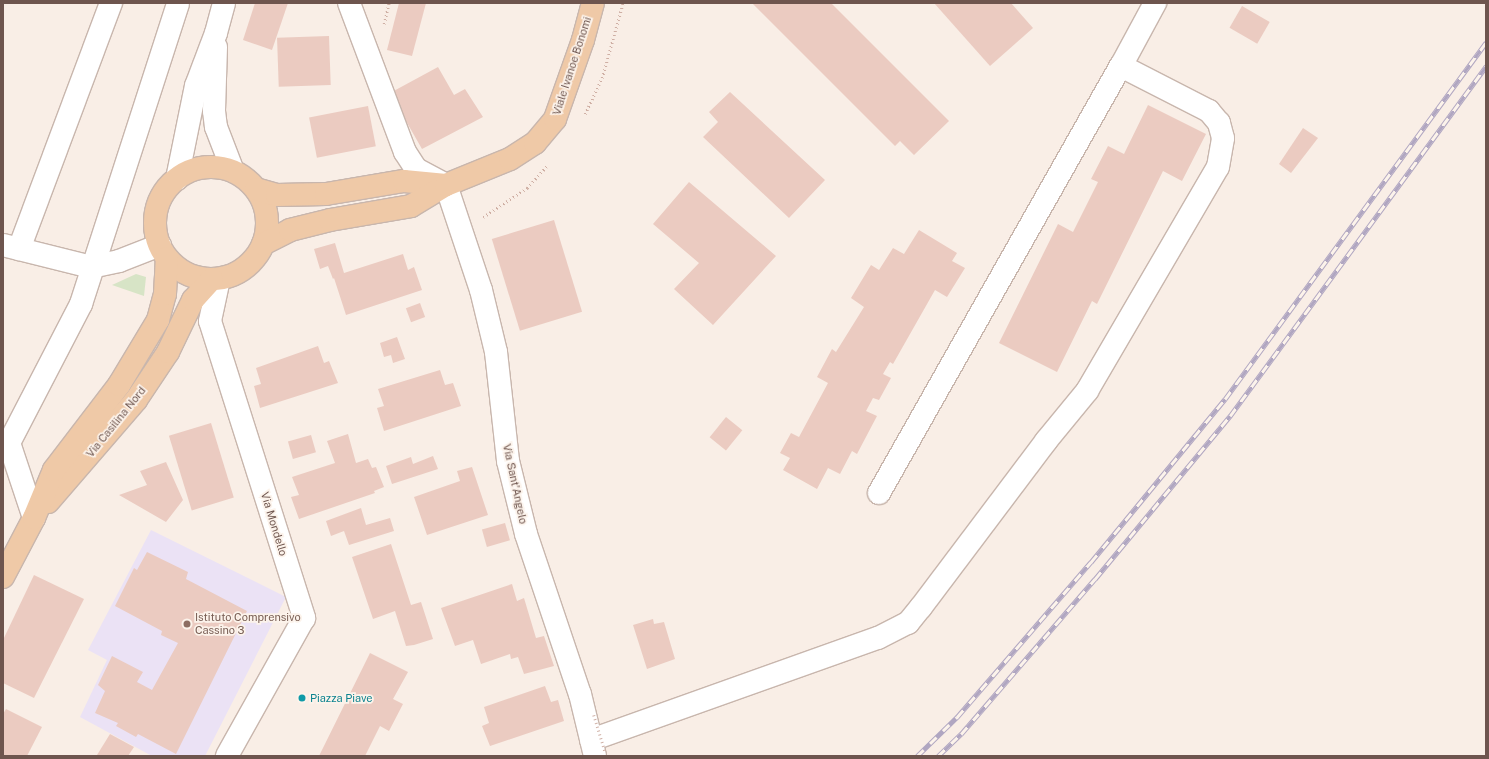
<!DOCTYPE html>
<html>
<head>
<meta charset="utf-8">
<style>
  body { margin:0 }
  #map { position:relative; width:1489px; height:759px; overflow:hidden; background:#f9eee6; font-family:"Public Sans",sans-serif }
  div>[style] { position:absolute }
  [style*='--x'] { left:calc(var(--x)*1px); top:calc(var(--y)*1px); width:calc(var(--w)*1px); rotate:calc(var(--a)*1deg) }
  .education>* { inset:0; background:#ebe2f5 }
  .green>* { inset:0; background:#d7e4c6 }
  .building>* { inset:0; background:#ebcbc1; transform-origin:0 0 }
  .path>* { height:2.5px; margin-top:-1.25px; transform-origin:0; background:repeating-linear-gradient(90deg,#cfafa4 0 1px,transparent 0 4px) }
  .roads { filter:drop-shadow(1px 0 #c8b6ad) drop-shadow(-1px 0 #c8b6ad) drop-shadow(0 1px #c8b6ad) drop-shadow(0 -1px #c8b6ad) }
  .minor>* { height:22px; margin:-11px; padding:0 11px; transform-origin:11px; border-radius:11px; background:#fff }
  .major>* { height:22px; margin:-11px; padding:0 11px; transform-origin:11px; border-radius:11px; background:#efc9a7 }
  .major>.ring { margin:-11px; padding:0; box-sizing:content-box; background:none; border:22px solid #efc9a7; border-radius:50% }
  .rail>* { height:4.5px; margin-top:-2.25px; transform-origin:0; background:repeating-linear-gradient(90deg,#fcf3eb 0 9px,#b0a6c1 0 18px); box-sizing:border-box; border-block:1px solid #b0a6c1 }
  .path-bridge>* { height:2.5px; margin-top:-1.25px; transform-origin:0; background:repeating-linear-gradient(90deg,#cfafa4 0 1px,transparent 0 4px) }
  .dots>* { width:11px; height:11px; translate:-50% -50%; box-sizing:border-box; border:2px solid #fcf3eb; border-radius:50% }
  span { translate:-50% -50%; white-space:nowrap; text-align:center; line-height:1.15; -webkit-text-stroke:3.5px #fcf3eb; paint-order:stroke }
  .street-label { font-size:11px; color:#6e554e }
  .education-label { font-size:11px; color:#785e54 }
  .left { translate:0 -50%; text-align:left }
  .culture-label { font-size:11px; color:#0d838f }
  .frame { position:absolute; inset:0; border:4px solid #6e554e; pointer-events:none }
</style>
</head>
<body>
<div id="map">
  <div class="education">
    <i style="clip-path:polygon(151px 530px,286px 597px,205px 756px,152px 756px,80px 717px,107px 660px,88px 650px)"></i>
  </div>
  <div class="green">
    <i style="clip-path:polygon(136px 274px,146px 277px,144px 296px,112px 285px)"></i>
  </div>
  <div class="building">
    <i style="clip-path:polygon(255px 3px,288px 3px,272px 50px,243px 40px)"></i>
    <i style="clip-path:polygon(399px 3px,426px 3px,412px 56px,387px 50px)"></i>
    <i style="clip-path:polygon(752px 3px,831px 3px,949px 121px,914px 155px,900px 141px,895px 146px)"></i>
    <i style="clip-path:polygon(934px 3px,1011px 3px,1033px 28px,990px 66px)"></i>
    <i style="left:1242px;top:6px;width:32px;height:25px;rotate:30deg"></i>
    <i style="left:329px;top:36px;width:49px;height:52px;rotate:88deg"></i>
    <i style="clip-path:polygon(438px 67px,454px 95px,465px 89px,483px 117px,422px 149px,390px 93px)"></i>
    <i style="clip-path:polygon(730px 92px,825px 180px,789px 218px,703px 137px,718px 122px,709px 112px)"></i>
    <i style="clip-path:polygon(1148px 105px,1206px 134px,1182px 181px,1163px 171px,1097px 304px,1092px 301px,1057px 372px,999px 343px,1058px 224px,1073px 232px,1098px 182px,1091px 179px,1108px 146px,1124px 154px)"></i>
    <i style="left:368px;top:106px;width:41px;height:60px;rotate:79deg"></i>
    <i style="clip-path:polygon(1303px 128px,1318px 138px,1291px 173px,1279px 164px)"></i>
    <i style="clip-path:polygon(689px 182px,776px 256px,713px 325px,674px 289px,699px 263px,653px 224px)"></i>
    <i style="left:554px;top:220px;width:96px;height:65px;rotate:73deg"></i>
    <i style="clip-path:polygon(919px 230px,957px 253px,952px 261px,965px 268px,947px 297px,935px 290px,893px 364px,890px 362px,883px 374px,891px 378px,879px 400px,873px 398px,866px 411px,877px 416px,857px 454px,852px 451px,840px 474px,828px 468px,817px 489px,783px 470px,790px 458px,780px 453px,791px 433px,799px 437px,828px 383px,817px 377px,832px 349px,836px 352px,864px 307px,851px 298px,871px 265px,879px 270px,893px 248px,904px 254px)"></i>
    <i style="clip-path:polygon(335px 243px,344px 273px,403px 254px,408px 270px,414px 267px,422px 290px,346px 315px,334px 278px,333px 279px,328px 266px,320px 269px,314px 249px)"></i>
    <i style="left:420px;top:303px;width:15px;height:15px;rotate:70deg"></i>
    <i style="clip-path:polygon(397px 337px,405px 359px,393px 363px,391px 355px,384px 357px,380px 343px)"></i>
    <i style="clip-path:polygon(318px 346px,324px 363px,329px 361px,338px 383px,260px 408px,254px 386px,261px 384px,256px 368px)"></i>
    <i style="clip-path:polygon(440px 370px,445px 385px,453px 383px,461px 406px,384px 431px,377px 408px,384px 406px,378px 389px)"></i>
    <i style="left:726px;top:417px;width:21px;height:26px;rotate:39deg"></i>
    <i style="left:211px;top:423px;width:78px;height:44px;rotate:73deg"></i>
    <i style="clip-path:polygon(348px 434px,356px 463px,368px 459px,372px 468px,376px 467px,384px 487px,374px 491px,375px 493px,299px 519px,291px 497px,299px 495px,292px 477px,335px 463px,327px 441px)"></i>
    <i style="left:311px;top:435px;width:18px;height:24px;rotate:74deg"></i>
    <i style="clip-path:polygon(433px 456px,438px 469px,392px 484px,386px 466px,411px 457px,413px 464px)"></i>
    <i style="clip-path:polygon(166px 462px,183px 500px,166px 522px,119px 495px,147px 485px,140px 471px)"></i>
    <i style="clip-path:polygon(472px 467px,488px 515px,427px 535px,414px 497px,460px 481px,457px 471px)"></i>
    <i style="clip-path:polygon(361px 508px,366px 525px,390px 518px,394px 531px,349px 545px,344px 531px,331px 536px,326px 521px)"></i>
    <i style="left:505px;top:523px;width:18px;height:24px;rotate:74deg"></i>
    <i style="clip-path:polygon(391px 544px,411px 605px,421px 602px,433px 639px,414px 645px,406px 646px,395px 611px,373px 619px,352px 557px)"></i>
    <i style="clip-path:polygon(147px 552px,188px 572px,186px 579px,247px 611px,176px 754px,138px 734px,136px 737px,116px 726px,118px 723px,95px 713px,105px 691px,98px 685px,112px 656px,143px 672px,137px 682px,152px 690px,178px 643px,161px 635px,162px 631px,115px 606px,134px 568px,137px 570px)"></i>
    <i style="clip-path:polygon(34px 575px,84px 599px,34px 698px,3px 683px,3px 640px)"></i>
    <i style="clip-path:polygon(512px 584px,517px 601px,524px 598px,536px 638px,544px 636px,554px 666px,524px 674px,518px 657px,511px 659px,510px 654px,481px 664px,473px 640px,455px 646px,441px 608px)"></i>
    <i style="clip-path:polygon(653px 619px,654px 624px,664px 622px,675px 659px,647px 669px,633px 625px)"></i>
    <i style="clip-path:polygon(370px 653px,408px 672px,393px 699px,403px 704px,389px 731px,380px 726px,365px 756px,319px 756px)"></i>
    <i style="clip-path:polygon(545px 686px,551px 702px,558px 700px,564px 721px,490px 746px,482px 726px,489px 723px,484px 707px)"></i>
    <i style="clip-path:polygon(6px 709px,42px 727px,27px 756px,3px 756px,3px 714px)"></i>
    <i style="clip-path:polygon(110px 734px,134px 747px,128px 756px,97px 755px)"></i>
  </div>
  <div class="path">
    <i style="--x:384;--y:24;--w:22;--a:-77"></i>
    <i style="--x:585;--y:114;--w:40;--a:-65"></i>
    <i style="--x:602;--y:78;--w:78;--a:-74.4"></i>
    <i style="--x:483;--y:217;--w:53;--a:-33.4"></i>
    <i style="--x:527;--y:188;--w:30;--a:-48"></i>
  </div>
  <div class="roads">
    <div class="minor">
      <i style="--x:349;--y:3;--w:159;--a:69.4"></i>
      <i style="--x:405;--y:152;--w:20;--a:57"></i>
      <i style="--x:416;--y:169;--w:34;--a:28"></i>
      <i style="--x:446;--y:185;--w:111;--a:71.6"></i>
      <i style="--x:481;--y:290;--w:64;--a:76.4"></i>
      <i style="--x:496;--y:352;--w:110;--a:83.7"></i>
      <i style="--x:508;--y:461;--w:75;--a:76.1"></i>
      <i style="--x:526;--y:534;--w:169;--a:71.4"></i>
      <i style="--x:580;--y:694;--w:64;--a:76.4"></i>
      <i style="--x:216;--y:47;--w:64;--a:91.8"></i>
      <i style="--x:214;--y:111;--w:16;--a:83"></i>
      <i style="--x:216;--y:127;--w:47;--a:68.9"></i>
      <i style="--x:177;--y:179;--w:95;--a:-78.5"></i>
      <i style="--x:196;--y:86;--w:57;--a:-69.3"></i>
      <i style="--x:216;--y:33;--w:31;--a:-75"></i>
      <i style="--x:3;--y:245;--w:91;--a:14"></i>
      <i style="--x:91;--y:267;--w:29;--a:-12"></i>
      <i style="--x:119;--y:261;--w:44;--a:-21.3"></i>
      <i style="--x:19;--y:249;--w:263;--a:-69.5"></i>
      <i style="--x:219;--y:279;--w:43;--a:102.1"></i>
      <i style="--x:210;--y:321;--w:312;--a:72.4"></i>
      <i style="--x:304;--y:618;--w:158;--a:119.2"></i>
      <i style="--x:879;--y:493;--w:491;--a:-60.5"></i>
      <i style="--x:1121;--y:66;--w:72;--a:-61.6"></i>
      <i style="--x:34;--y:518;--w:79;--a:-108.4"></i>
      <i style="--x:9;--y:443;--w:157;--a:-62.6"></i>
      <i style="--x:81;--y:304;--w:316;--a:-72.1"></i>
      <i style="--x:591;--y:740;--w:305;--a:-19.6"></i>
      <i style="--x:878;--y:638;--w:34;--a:-27"></i>
      <i style="--x:908;--y:623;--w:21;--a:-51"></i>
      <i style="--x:921;--y:607;--w:208;--a:-53"></i>
      <i style="--x:1046;--y:441;--w:65;--a:-50.6"></i>
      <i style="--x:1087;--y:391;--w:259;--a:-59.7"></i>
      <i style="--x:1218;--y:167;--w:29;--a:-80"></i>
      <i style="--x:1223;--y:138;--w:16;--a:-105"></i>
      <i style="--x:1219;--y:123;--w:16;--a:-130"></i>
      <i style="--x:1209;--y:111;--w:99;--a:-152.9"></i>
    </div>
    <div class="major">
      <i class="ring" style="left:155px;top:167px;width:90px;height:90px"></i>
      <i style="--x:256;--y:189;--w:22;--a:16"></i>
      <i style="--x:277;--y:195;--w:49;--a:-1.2"></i>
      <i style="--x:326;--y:194;--w:79;--a:-9.5"></i>
      <i style="--x:404;--y:181;--w:42;--a:5.4"></i>
      <i style="--x:263;--y:244;--w:30;--a:-27"></i>
      <i style="--x:290;--y:230;--w:41;--a:-14"></i>
      <i style="--x:330;--y:220;--w:82;--a:-9.8"></i>
      <i style="--x:411;--y:206;--w:41;--a:-31"></i>
      <i style="--x:446;--y:185;--w:69;--a:-22.1"></i>
      <i style="--x:510;--y:159;--w:30;--a:-33"></i>
      <i style="--x:535;--y:143;--w:31;--a:-50"></i>
      <i style="--x:555;--y:119;--w:84;--a:-70.5"></i>
      <i style="--x:583;--y:40;--w:38;--a:-75"></i>
      <i style="--x:48;--y:502;--w:135;--a:-49.2"></i>
      <i style="--x:136;--y:400;--w:58;--a:-56.3"></i>
      <i style="--x:168;--y:352;--w:58;--a:-64.3"></i>
      <i style="--x:193;--y:300;--w:28;--a:-48"></i>
      <i style="--x:3;--y:577;--w:67;--a:-62.3"></i>
      <i style="--x:34;--y:518;--w:52;--a:-67.4"></i>
      <i style="--x:54;--y:470;--w:107;--a:-52.6"></i>
      <i style="--x:119;--y:385;--w:76;--a:-59"></i>
      <i style="--x:158;--y:320;--w:27;--a:-75"></i>
      <i style="--x:165;--y:294;--w:36;--a:-87"></i>
    </div>
  </div>
  <div class="rail">
    <i style="--x:917;--y:756;--w:56;--a:-44.3"></i>
    <i style="--x:957;--y:717;--w:205;--a:-49.2"></i>
    <i style="--x:1091;--y:562;--w:211;--a:-50.6"></i>
    <i style="--x:1225;--y:399;--w:442;--a:-53.8"></i>
    <i style="--x:938;--y:756;--w:32;--a:-44"></i>
    <i style="--x:961;--y:734;--w:205;--a:-49.2"></i>
    <i style="--x:1095;--y:579;--w:212;--a:-50.4"></i>
    <i style="--x:1230;--y:416;--w:434;--a:-53.8"></i>
  </div>
  <div class="path-bridge">
    <i style="--x:594;--y:715;--w:38;--a:73"></i>
  </div>
  <div class="dots">
    <i style="left:187px;top:624px;background:#8d6e63"></i>
    <i style="left:302px;top:698px;background:#0f9aa8"></i>
  </div>
  <div class="street-label">
    <span style="left:572px;top:66px;rotate:-72deg">Viale Ivanoe Bonomi</span>
    <span style="left:116px;top:422px;rotate:-51deg">Via Casilina Nord</span>
    <span style="left:515px;top:484px;rotate:78deg">Via Sant'Angelo</span>
    <span style="left:274px;top:524px;rotate:73deg">Via Mondello</span>
  </div>
  <div class="education-label">
    <span class="left" style="left:195px;top:624px">Istituto Comprensivo<br>Cassino 3</span>
  </div>
  <div class="culture-label">
    <span class="left" style="left:310px;top:698px">Piazza Piave</span>
  </div>
  <div class="frame"></div>
</div>
</body>
</html>
